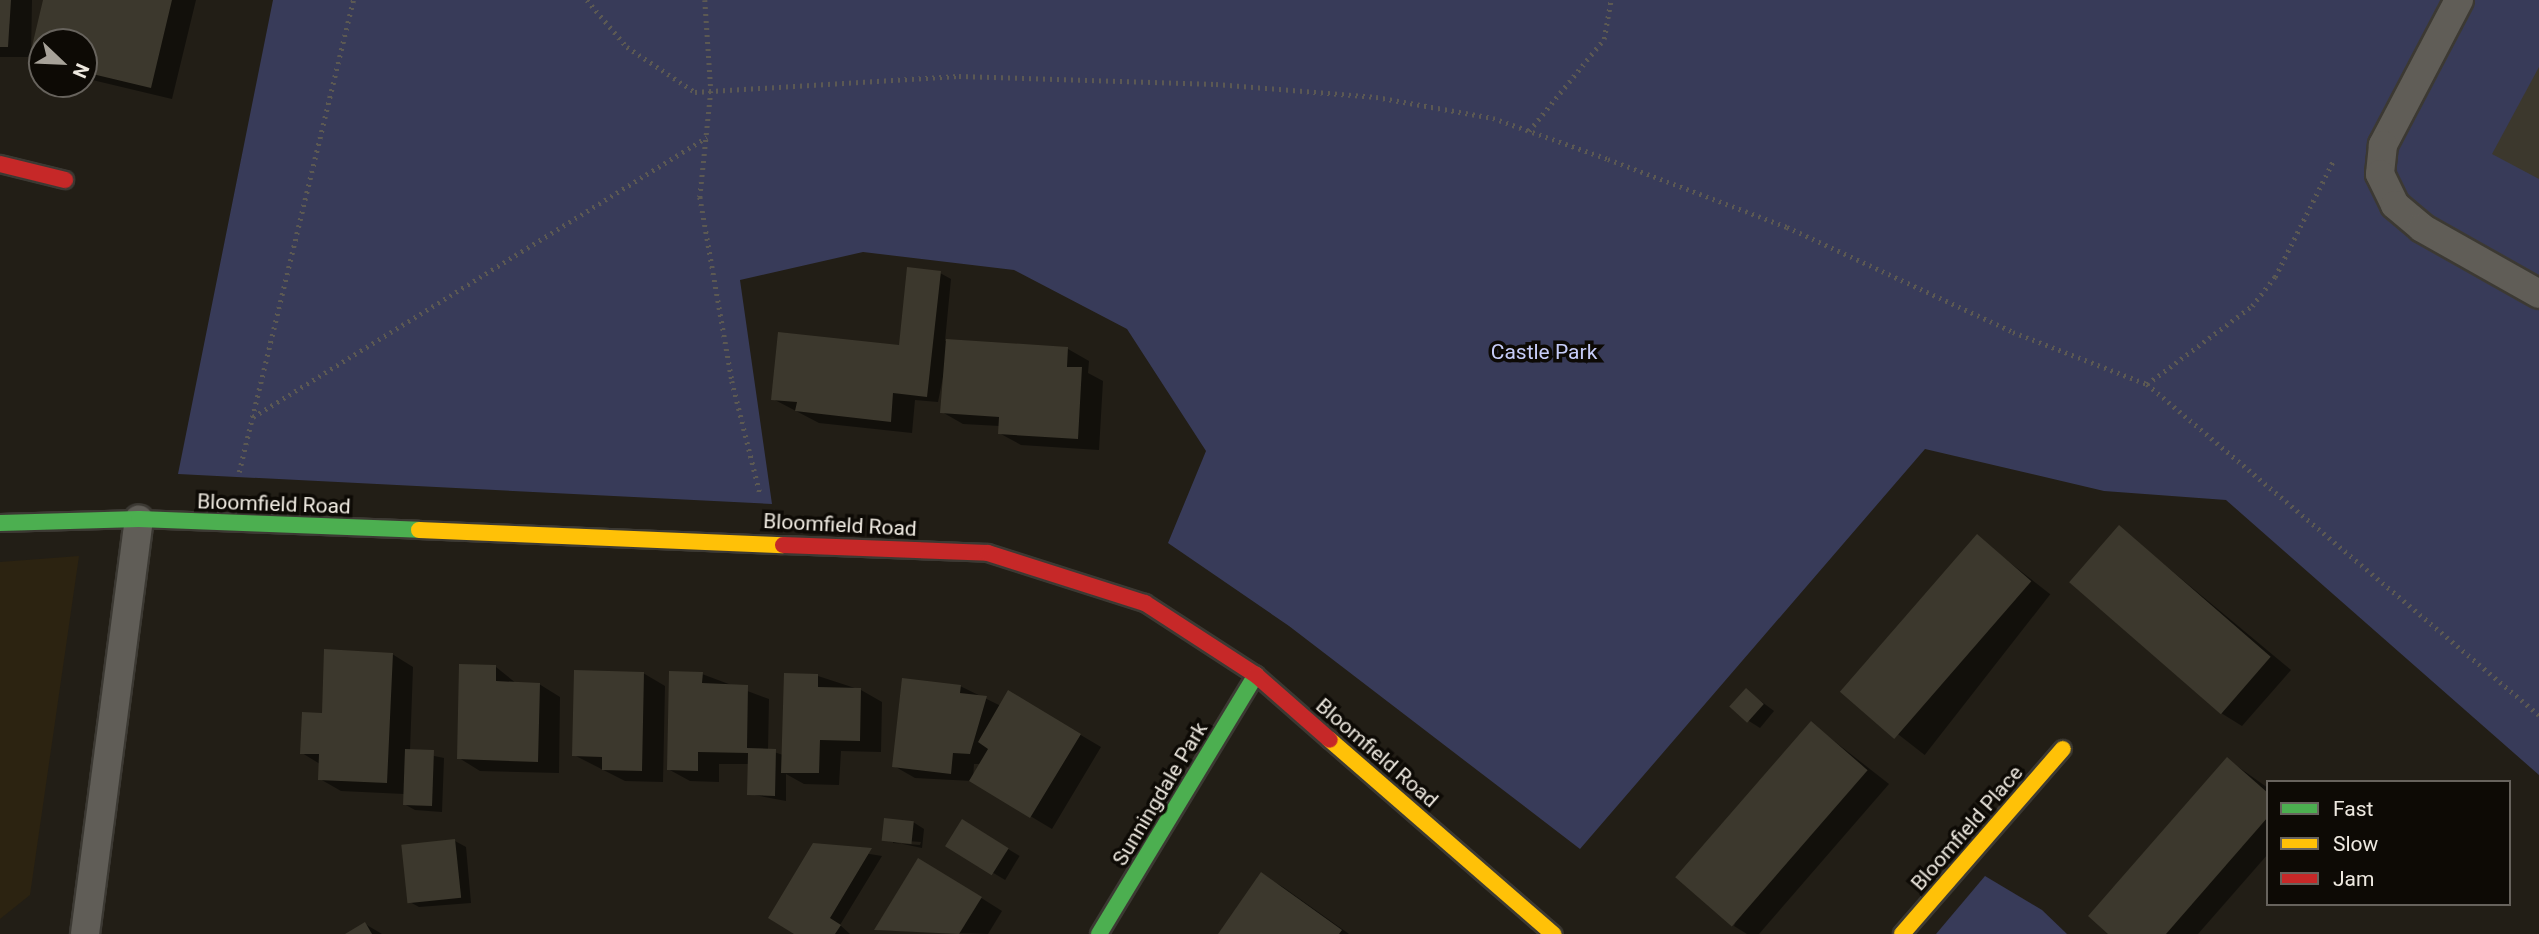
<!DOCTYPE html>
<html>
<head>
<meta charset="utf-8">
<style>
  body { margin:0 }
  #map { position:relative; width:2539px; height:934px; overflow:hidden; background:#221e16; font-family:Roboto,sans-serif }
  div>[style] { position:absolute }
  [style*='--x'] { left:calc(var(--x)*1px); top:calc(var(--y)*1px); width:calc(var(--w)*1px); rotate:calc(var(--a)*1deg) }
  .built>* { inset:0; background:#2c2311 }
  .green>* { inset:0; background:#383b59 }
  .shadow>* { inset:0; background:#0007; transform-origin:0 0 }
  .building>* { inset:0; background:#3c382d; transform-origin:0 0 }
  .path>* { height:4.5px; margin-top:-2.25px; transform-origin:0; background:repeating-linear-gradient(90deg,#5c5953 0 2px,transparent 0 7px) }
  .roads { filter:drop-shadow(2px 0 #3c3933) drop-shadow(-2px 0 #3c3933) drop-shadow(0 2px #3c3933) drop-shadow(0 -2px #3c3933) }
  .lane>* { height:28px; margin:-14px; padding:0 14px; transform-origin:14px; border-radius:14px; background:#605d57 }
  .fast>* { height:16px; margin:-8px; padding:0 8px; transform-origin:8px; border-radius:8px; background:#4caf50 }
  .slow>* { height:16px; margin:-8px; padding:0 8px; transform-origin:8px; border-radius:8px; background:#ffc107 }
  .jam>* { height:16px; margin:-8px; padding:0 8px; transform-origin:8px; border-radius:8px; background:#c62828 }
  span { translate:-50% -50%; white-space:nowrap; text-align:center; line-height:1.15; -webkit-text-stroke:7px #0d0a05; paint-order:stroke }
  .park-label { font-size:21px; color:#c7cdf8 }
  .street-label { font-size:21px; color:#eee9e0 }
  .legend { position:absolute; left:2266px; top:780px; width:245px; height:126px; box-sizing:border-box; background:#0d0a05; border:2px solid #67635d; margin:0; padding:9px 12px; list-style:none; font-size:21px; color:#eee9e0 }
  .legend li { display:flex; align-items:center; gap:14px; height:35px }
  .legend b { width:35px; border:2px solid #67635d }
  .north { position:absolute; left:28px; top:28px; width:70px; height:70px; box-sizing:border-box; background:#0d0a05; border:2px solid #67635d; border-radius:50%; rotate:113deg; font-size:19px; font-weight:700; line-height:28px; text-align:center; color:#eee9e0 }
  .north::after { content:''; display:block; margin:auto; width:24px; height:32px; background:#a7a299; clip-path:polygon(50% 0,100% 100%,50% 72%,0 100%) }
</style>
</head>
<body>
<div id="map">
  <div class="built">
    <i style="clip-path:polygon(79px 556px,30px 895px,0 919px,0 562px)"></i>
  </div>
  <div class="green">
    <i style="clip-path:polygon(273px 0,2539px 0,2539px 775px,2226px 500px,2104px 491px,1925px 449px,1580px 849px,1289px 626px,1168px 543px,1206px 451px,1127px 329px,1014px 270px,863px 252px,740px 280px,772px 504px,178px 474px)"></i>
    <i style="clip-path:polygon(1985px 876px,2042px 910px,2067px 934px,1936px 934px)"></i>
  </div>
  <div class="shadow">
    <i style="clip-path:polygon(0 0,32px 0,31px 56px,45px 0,196px 0,172px 99px,84px 78px,84px 42px,42px 42px,42px 64px,29px 57px,0 57px)"></i>
    <i style="clip-path:polygon(940px 273px,951px 279px,945px 341px,1068px 349px,1089px 361px,1088px 373px,1103px 381px,1099px 450px,1021px 445px,999px 433px,1000px 426px,963px 424px,942px 412px,946px 362px,938px 402px,915px 400px,912px 433px,819px 423px,773px 399px,900px 347px)"></i>
    <i style="clip-path:polygon(2119px 527px,2291px 670px,2242px 726px,2221px 713px)"></i>
    <i style="left:1977px;top:537px;width:93px;height:204px;rotate:38deg"></i>
    <i style="clip-path:polygon(392px 654px,413px 667px,410px 751px,444px 758px,442px 812px,415px 810px,404px 804px,404px 794px,341px 791px,320px 779px,320px 764px,302px 753px,323px 715px)"></i>
    <i style="clip-path:polygon(496px 667px,517px 684px,539px 684px,560px 697px,559px 773px,480px 771px,459px 758px)"></i>
    <i style="clip-path:polygon(643px 673px,665px 686px,663px 782px,625px 781px,574px 755px)"></i>
    <i style="clip-path:polygon(702px 674px,769px 699px,768px 750px,783px 755px,818px 676px,861px 690px,882px 702px,881px 752px,841px 751px,839px 785px,804px 784px,786px 774px,786px 801px,749px 794px,749px 764px,719px 764px,719px 782px,690px 781px,668px 769px)"></i>
    <i style="clip-path:polygon(evenodd,960px 686px,1001px 706px,1030px 705px,1101px 747px,1052px 829px,972px 781px,915px 778px,894px 766px,960px 686px,974px 764px,981px 764px,973px 778px,974px 764px)"></i>
    <i style="clip-path:polygon(1746px 690px,1774px 711px,1760px 728px,1749px 721px)"></i>
    <i style="clip-path:polygon(1811px 723px,1889px 784px,1759px 934px,1747px 934px,1734px 926px)"></i>
    <i style="clip-path:polygon(2227px 759px,2268px 788px,2268px 854px,2198px 934px,2111px 934px)"></i>
    <i style="clip-path:polygon(evenodd,913px 822px,924px 829px,922px 848px,884px 840px,913px 822px,893px 840px,921px 842px,920px 845px,893px 843px,893px 840px)"></i>
    <i style="left:963px;top:822px;width:66px;height:28px;rotate:31deg"></i>
    <i style="clip-path:polygon(455px 841px,466px 847px,471px 903px,419px 907px,408px 901px)"></i>
    <i style="clip-path:polygon(814px 845px,882px 856px,840px 925px,850px 934px,797px 934px)"></i>
    <i style="clip-path:polygon(940px 872px,1002px 911px,988px 934px,876px 930px)"></i>
    <i style="clip-path:polygon(1262px 875px,1283px 887px,1349px 934px,1220px 934px)"></i>
    <i style="clip-path:polygon(365px 924px,382px 934px,348px 934px)"></i>
  </div>
  <div class="building">
    <i style="clip-path:polygon(0 0,11px 0,8px 47px,0 47px)"></i>
    <i style="clip-path:polygon(43px 0,172px 0,151px 88px,84px 72px,84px 42px,42px 42px,42px 62px,29px 59px)"></i>
    <i style="clip-path:polygon(2539px 67px,2539px 179px,2492px 154px)"></i>
    <i style="clip-path:polygon(907px 267px,941px 271px,927px 397px,893px 393px,891px 422px,795px 411px,797px 402px,771px 400px,778px 332px,899px 345px)"></i>
    <i style="clip-path:polygon(946px 339px,1068px 347px,1067px 367px,1082px 367px,1078px 439px,998px 434px,999px 417px,940px 413px)"></i>
    <i style="left:2119px;top:525px;width:201px;height:76px;rotate:41deg"></i>
    <i style="left:1977px;top:534px;width:72px;height:209px;rotate:41deg"></i>
    <i style="clip-path:polygon(324px 649px,393px 653px,387px 783px,318px 780px,319px 754px,300px 754px,302px 712px,322px 713px)"></i>
    <i style="clip-path:polygon(459px 664px,496px 665px,496px 681px,540px 683px,538px 762px,457px 759px)"></i>
    <i style="clip-path:polygon(574px 670px,644px 672px,642px 771px,602px 770px,602px 757px,572px 756px)"></i>
    <i style="clip-path:polygon(669px 671px,703px 672px,702px 683px,748px 685px,747px 748px,776px 749px,775px 796px,747px 795px,748px 753px,698px 752px,698px 771px,667px 770px)"></i>
    <i style="clip-path:polygon(784px 673px,818px 674px,818px 687px,861px 688px,860px 741px,820px 740px,819px 773px,781px 773px)"></i>
    <i style="clip-path:polygon(902px 678px,961px 685px,960px 693px,987px 696px,970px 754px,953px 753px,951px 774px,892px 767px)"></i>
    <i style="left:1746px;top:688px;width:24px;height:25px;rotate:42deg"></i>
    <i style="clip-path:polygon(1008px 690px,1081px 734px,1030px 818px,969px 781px,988px 749px,978px 742px)"></i>
    <i style="left:1811px;top:721px;width:75px;height:207px;rotate:41deg"></i>
    <i style="left:405px;top:749px;width:29px;height:56px;rotate:2deg"></i>
    <i style="clip-path:polygon(2227px 757px,2268px 793px,2268px 817px,2166px 934px,2108px 934px,2088px 916px)"></i>
    <i style="left:884px;top:818px;width:30px;height:23px;rotate:6deg"></i>
    <i style="left:962px;top:819px;width:55px;height:32px;rotate:32deg"></i>
    <i style="left:455px;top:839px;width:59px;height:54px;rotate:84deg"></i>
    <i style="clip-path:polygon(813px 843px,872px 848px,830px 918px,841px 925px,835px 934px,794px 934px,768px 918px)"></i>
    <i style="clip-path:polygon(918px 858px,982px 897px,959px 934px,874px 930px)"></i>
    <i style="clip-path:polygon(1261px 872px,1342px 930px,1339px 934px,1218px 934px)"></i>
    <i style="clip-path:polygon(365px 922px,372px 934px,345px 934px)"></i>
  </div>
  <div class="path">
    <i style="--x:587;--y:0;--w:62;--a:49.6"></i>
    <i style="--x:627;--y:47;--w:82;--a:33.5"></i>
    <i style="--x:695;--y:92;--w:264;--a:-3.5"></i>
    <i style="--x:959;--y:76;--w:257;--a:1.8"></i>
    <i style="--x:1216;--y:84;--w:161;--a:4.6"></i>
    <i style="--x:1376;--y:97;--w:119;--a:10.2"></i>
    <i style="--x:1493;--y:118;--w:122;--a:19.6"></i>
    <i style="--x:1608;--y:159;--w:191;--a:20.8"></i>
    <i style="--x:1787;--y:227;--w:249;--a:24.9"></i>
    <i style="--x:2013;--y:332;--w:144;--a:21.2"></i>
    <i style="--x:2147;--y:384;--w:513;--a:40.18"></i>
    <i style="--x:705;--y:0;--w:91;--a:86.2"></i>
    <i style="--x:711;--y:91;--w:107;--a:95.9"></i>
    <i style="--x:700;--y:197;--w:187;--a:80.1"></i>
    <i style="--x:732;--y:381;--w:115;--a:76"></i>
    <i style="--x:1529;--y:131;--w:119;--a:-50.8"></i>
    <i style="--x:1604;--y:39;--w:40;--a:-80"></i>
    <i style="--x:2147;--y:384;--w:131;--a:-36.6"></i>
    <i style="--x:2252;--y:306;--w:37;--a:-52"></i>
    <i style="--x:2275;--y:277;--w:132;--a:-63.4"></i>
    <i style="--x:253;--y:417;--w:533;--a:-31.66"></i>
    <i style="--x:239;--y:472;--w:486;--a:-76.4"></i>
  </div>
  <div class="roads">
    <div class="lane">
      <i style="--x:2459;--y:0;--w:164;--a:117.7"></i>
      <i style="--x:2383;--y:145;--w:29;--a:96"></i>
      <i style="--x:2380;--y:174;--w:34;--a:64"></i>
      <i style="--x:2395;--y:205;--w:35;--a:40"></i>
      <i style="--x:2422;--y:228;--w:134;--a:29.4"></i>
      <i style="--x:85;--y:934;--w:418;--a:-82.6"></i>
    </div>
    <div class="fast">
      <i style="--x:0;--y:523;--w:139;--a:-1.6"></i>
      <i style="--x:139;--y:519;--w:280;--a:2.2"></i>
      <i style="--x:1099;--y:934;--w:303;--a:-58.8"></i>
    </div>
    <div class="slow">
      <i style="--x:419;--y:530;--w:364;--a:2.4"></i>
      <i style="--x:1330;--y:740;--w:296;--a:41"></i>
      <i style="--x:1902;--y:934;--w:245;--a:-49"></i>
    </div>
    <div class="jam">
      <i style="--x:0;--y:164;--w:67;--a:13.8"></i>
      <i style="--x:783;--y:545;--w:205;--a:2.2"></i>
      <i style="--x:988;--y:553;--w:165;--a:17.7"></i>
      <i style="--x:1145;--y:603;--w:132;--a:33"></i>
      <i style="--x:1256;--y:675;--w:98;--a:41.3"></i>
    </div>
  </div>
  <div class="park-label">
    <span style="left:1544px;top:352px">Castle Park</span>
  </div>
  <div class="street-label">
    <span style="left:274px;top:504px;rotate:2deg">Bloomfield Road</span>
    <span style="left:840px;top:525px;rotate:3deg">Bloomfield Road</span>
    <span style="left:1377px;top:753px;rotate:41deg">Bloomfield Road</span>
    <span style="left:1160px;top:794px;rotate:-59deg">Sunningdale Park</span>
    <span style="left:1967px;top:828px;rotate:-49deg">Bloomfield Place</span>
  </div>
  <ul class="legend">
  <li><b style="height:9px;background:#4caf50"></b>Fast</li>
  <li><b style="height:9px;background:#ffc107"></b>Slow</li>
  <li><b style="height:9px;background:#c62828"></b>Jam</li>
  </ul>
  <div class="north">N</div>
</div>
</body>
</html>
